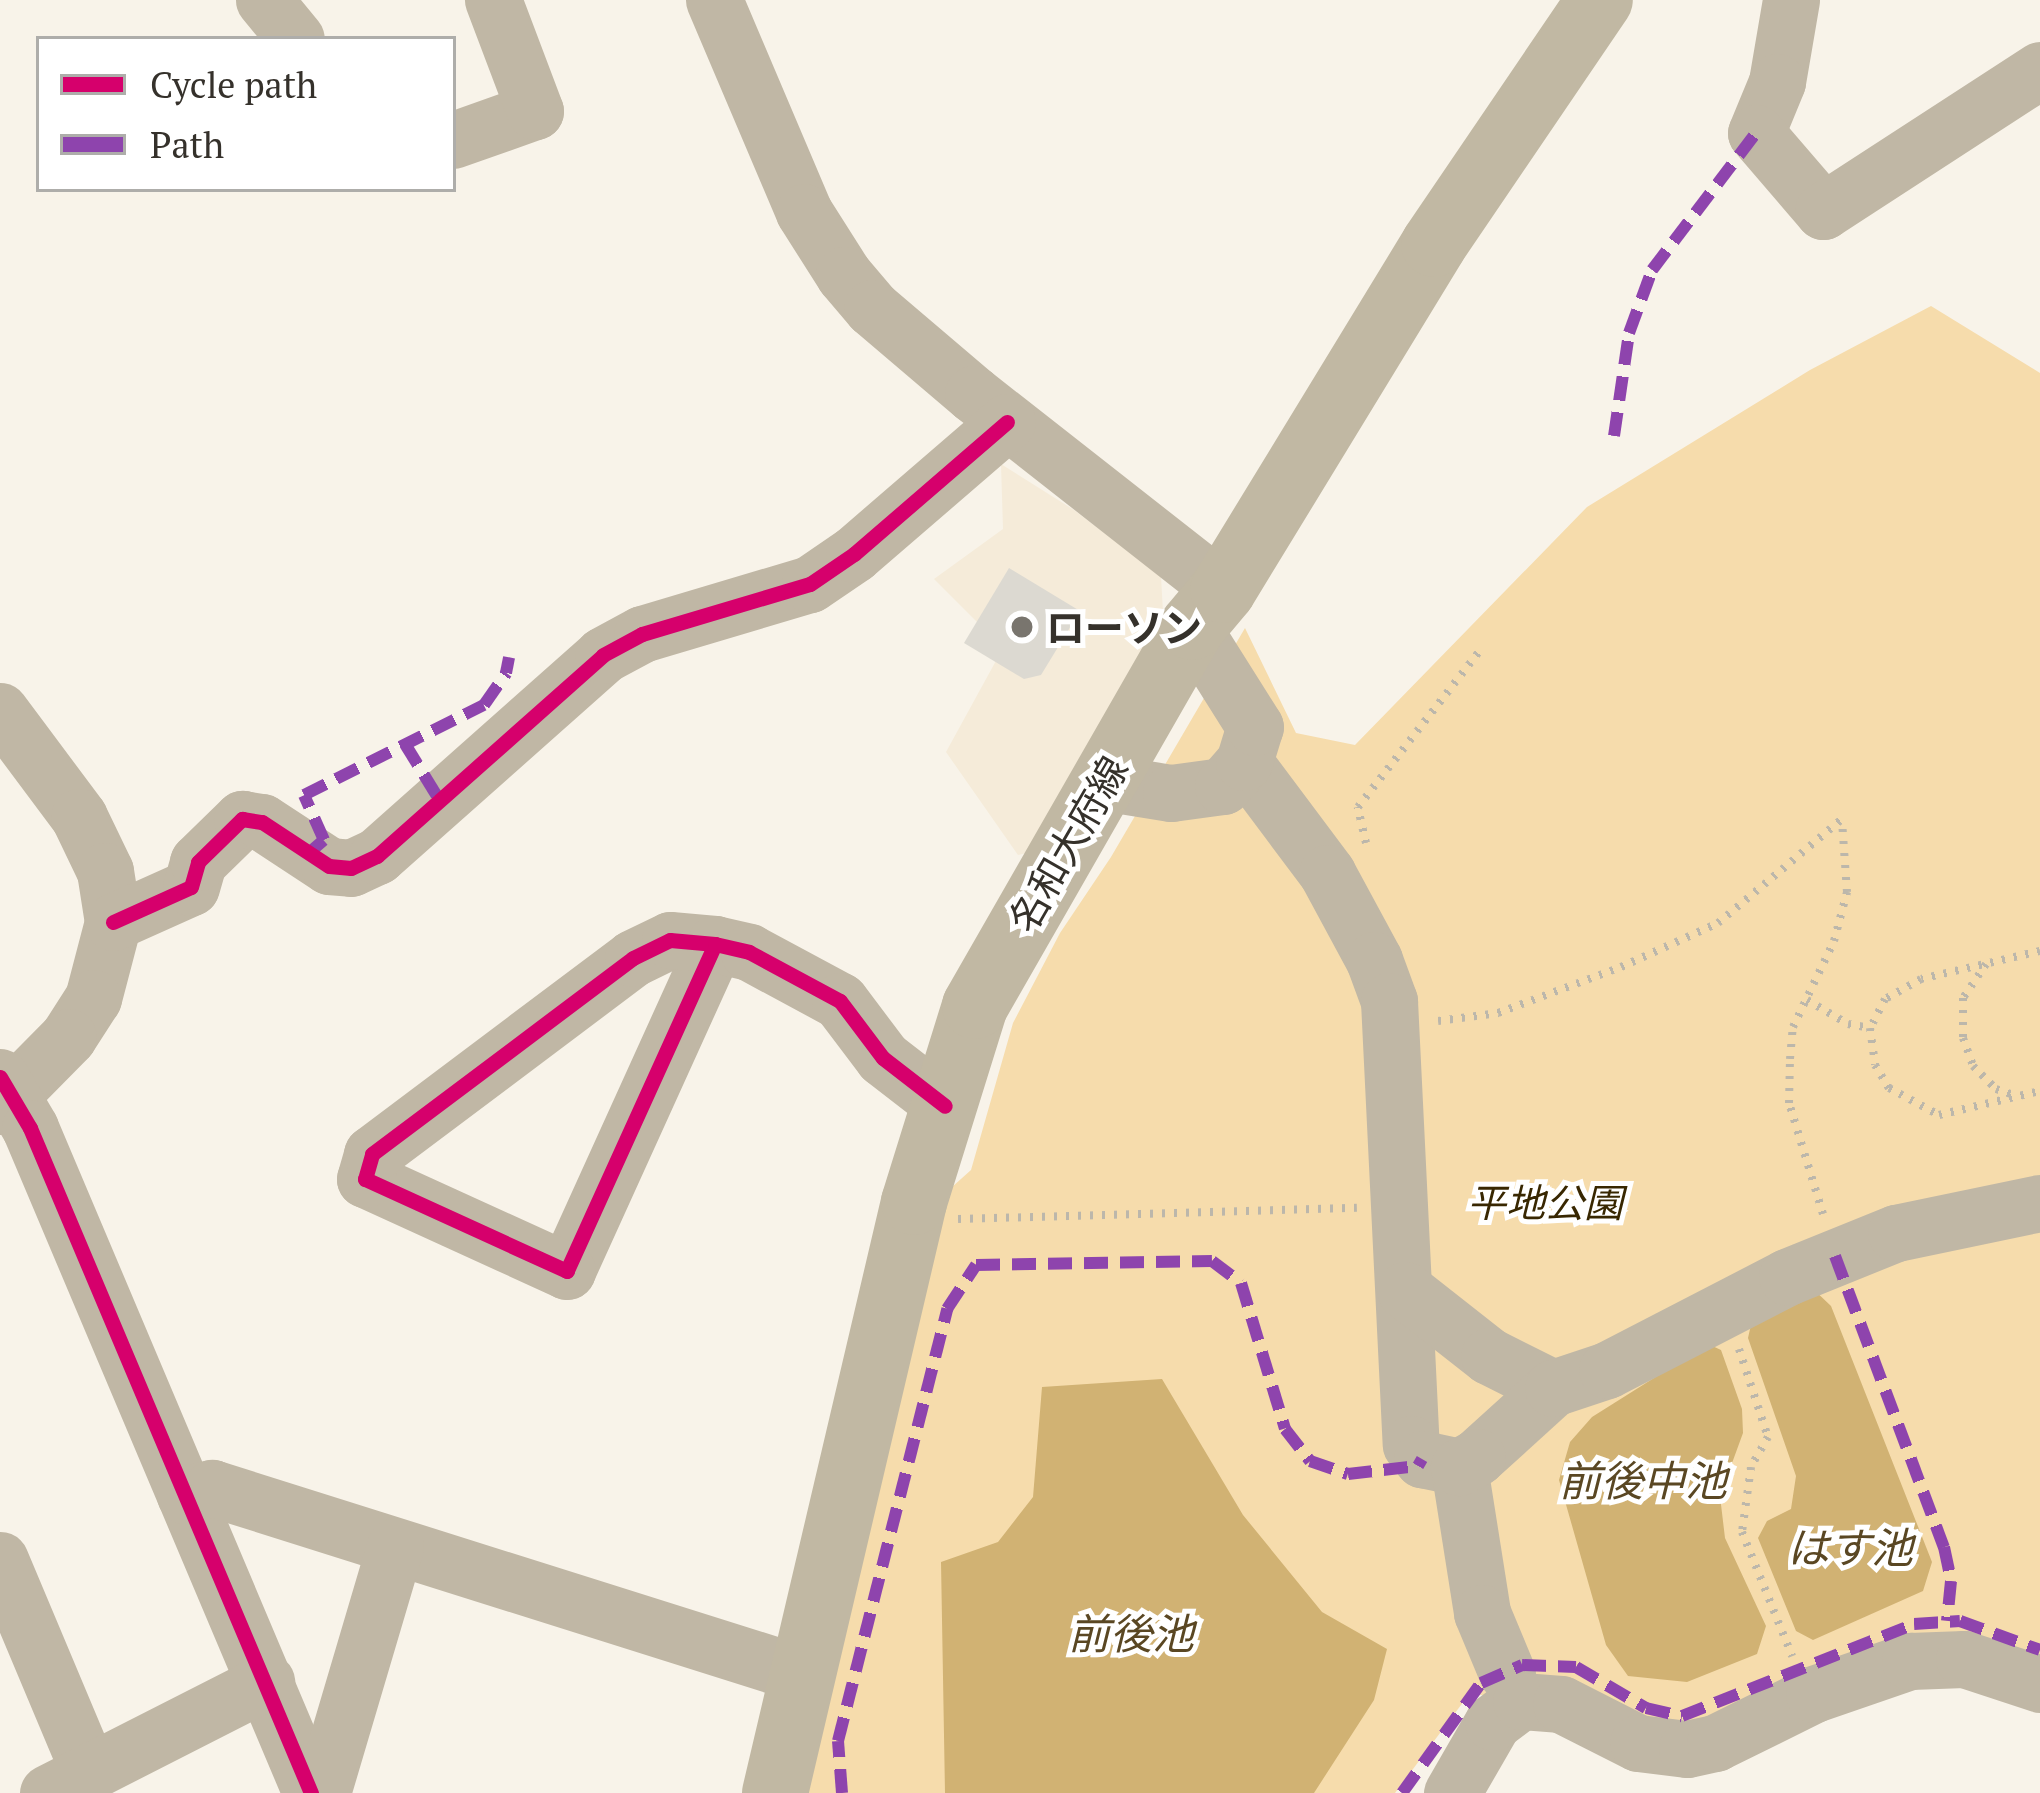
<!DOCTYPE html>
<html>
<head>
<meta charset="utf-8">
<style>
  body { margin:0 }
  #map { position:relative; width:2040px; height:1793px; overflow:hidden; background:#f8f3e9; font-family:"PT Serif","Noto Sans JP",serif }
  div>[style] { position:absolute }
  [style*='--x'] { left:calc(var(--x)*1px); top:calc(var(--y)*1px); width:calc(var(--w)*1px); rotate:calc(var(--a)*1deg) }
  .built>* { inset:0; background:#f5ebd9 }
  .green>* { inset:0; background:#f6dcac }
  .water>* { inset:0; background:#d1b273 }
  .building>* { inset:0; background:#dcd9d1 }
  .path>* { height:8px; margin-top:-4px; transform-origin:0; background:repeating-linear-gradient(90deg,#bcb7ab 0 3px,transparent 0 12px) }
  .minor>* { height:57px; margin:-28.5px; padding:0 28.5px; transform-origin:28.5px; border-radius:28.5px; background:#c0b7a5 }
  .major>* { height:66px; margin:-33px; padding:0 33px; transform-origin:33px; border-radius:33px; background:#c1b8a3 }
  .quiet>* { height:12px; margin-top:-6px; transform-origin:0; background:repeating-linear-gradient(90deg,#8e44ad 0 24px,transparent 0 36px) }
  .cycleway>* { height:15px; margin:-7.5px; padding:0 7.5px; transform-origin:7.5px; border-radius:7.5px; background:#d6006c }
  .dots>* { width:33px; height:33px; translate:-50% -50%; box-sizing:border-box; border:6px solid #fff; border-radius:50% }
  span { translate:-50% -50%; white-space:nowrap; text-align:center; line-height:1.15; -webkit-text-stroke:10px #fff; paint-order:stroke }
  .poi-label { font-size:39px; color:#35312b; font-weight:700 }
  .left { translate:0 -50%; text-align:left }
  .street-label { font-size:39px; color:#35312b }
  .park-label { font-size:39px; color:#382701; font-style:italic }
  .water-label { font-size:42px; color:#5a4723; font-style:italic }
  .legend { position:absolute; left:36px; top:36px; width:420px; height:156px; box-sizing:border-box; background:#fff; border:3px solid #aeadaa; margin:0; padding:15px 21px; list-style:none; font-size:36px; color:#35312b }
  .legend li { display:flex; align-items:center; gap:24px; height:60px }
  .legend b { width:60px; border:3px solid #aeadaa }
</style>
</head>
<body>
<div id="map">
  <div class="built">
    <i style="clip-path:polygon(1001px 464px,1074px 510px,1161px 576px,1164px 631px,1036px 851px,1018px 855px,946px 752px,1003px 648px,934px 579px,1003px 529px)"></i>
  </div>
  <div class="green">
    <i style="clip-path:polygon(1931px 306px,2040px 373px,2040px 1667px,1910px 1672px,1709px 1738px,1470px 1693px,1395px 1793px,791px 1793px,933px 1204px,971px 1170px,1013px 1023px,1060px 933px,1111px 857px,1245px 628px,1296px 733px,1355px 745px,1587px 507px,1810px 370px)"></i>
  </div>
  <div class="water">
    <i style="clip-path:polygon(1810px 1286px,1831px 1306px,1932px 1562px,1923px 1591px,1813px 1640px,1796px 1631px,1758px 1538px,1767px 1521px,1791px 1509px,1796px 1476px,1748px 1338px,1755px 1307px)"></i>
    <i style="clip-path:polygon(1708px 1344px,1721px 1350px,1742px 1409px,1743px 1433px,1720px 1496px,1725px 1538px,1766px 1626px,1757px 1654px,1687px 1682px,1628px 1676px,1606px 1645px,1559px 1480px,1570px 1442px,1592px 1417px)"></i>
    <i style="clip-path:polygon(1162px 1379px,1243px 1515px,1322px 1612px,1387px 1649px,1374px 1700px,1314px 1793px,945px 1793px,941px 1562px,998px 1542px,1033px 1497px,1042px 1387px)"></i>
  </div>
  <div class="building">
    <i style="clip-path:polygon(1009px 568px,1080px 611px,1041px 675px,1024px 679px,964px 643px)"></i>
  </div>
  <div class="path">
    <i style="--x:1366;--y:843;--w:37;--a:-103"></i>
    <i style="--x:1358;--y:807;--w:200;--a:-52.1"></i>
    <i style="--x:2040;--y:951;--w:122;--a:166.8"></i>
    <i style="--x:1921;--y:979;--w:41;--a:150.9"></i>
    <i style="--x:1885;--y:999;--w:33;--a:117"></i>
    <i style="--x:1870;--y:1028;--w:37;--a:82"></i>
    <i style="--x:1875;--y:1065;--w:27;--a:59"></i>
    <i style="--x:1889;--y:1088;--w:57;--a:28.4"></i>
    <i style="--x:1939;--y:1115;--w:104;--a:-13.4"></i>
    <i style="--x:1986;--y:964;--w:41;--a:124.1"></i>
    <i style="--x:1963;--y:998;--w:40;--a:90"></i>
    <i style="--x:1963;--y:1038;--w:30;--a:70"></i>
    <i style="--x:1973;--y:1066;--w:33;--a:45"></i>
    <i style="--x:1996;--y:1089;--w:21;--a:19"></i>
    <i style="--x:1807;--y:1000;--w:48;--a:30.3"></i>
    <i style="--x:1848;--y:1024;--w:22;--a:10"></i>
    <i style="--x:1438;--y:1021;--w:61;--a:-7.6"></i>
    <i style="--x:1498;--y:1013;--w:131;--a:-20.5"></i>
    <i style="--x:1621;--y:967;--w:107;--a:-24.4"></i>
    <i style="--x:1718;--y:923;--w:162;--a:-40"></i>
    <i style="--x:1823;--y:1214;--w:116;--a:-107"></i>
    <i style="--x:1789;--y:1103;--w:44;--a:-88.7"></i>
    <i style="--x:1790;--y:1059;--w:32;--a:-85"></i>
    <i style="--x:1793;--y:1027;--w:95;--a:-64.5"></i>
    <i style="--x:1834;--y:941;--w:51;--a:-75.1"></i>
    <i style="--x:1847;--y:892;--w:72;--a:-94"></i>
    <i style="--x:958;--y:1219;--w:399;--a:-1.6"></i>
    <i style="--x:1739;--y:1349;--w:93;--a:71.8"></i>
    <i style="--x:1768;--y:1437;--w:34;--a:120"></i>
    <i style="--x:1751;--y:1467;--w:66;--a:97.9"></i>
    <i style="--x:1742;--y:1532;--w:134;--a:68"></i>
  </div>
  <div class="minor">
    <i style="--x:264;--y:0;--w:50;--a:50.6"></i>
    <i style="--x:714;--y:0;--w:230;--a:67"></i>
    <i style="--x:804;--y:212;--w:75;--a:57.6"></i>
    <i style="--x:844;--y:275;--w:43;--a:49.7"></i>
    <i style="--x:872;--y:308;--w:133;--a:40.4"></i>
    <i style="--x:973;--y:394;--w:318;--a:38.1"></i>
    <i style="--x:1791;--y:0;--w:83;--a:99.7"></i>
    <i style="--x:1777;--y:82;--w:55;--a:112.4"></i>
    <i style="--x:1756;--y:133;--w:103;--a:49.3"></i>
    <i style="--x:1823;--y:211;--w:259;--a:-33"></i>
    <i style="--x:453;--y:140;--w:87;--a:-19.5"></i>
    <i style="--x:535;--y:111;--w:119;--a:-110.7"></i>
    <i style="--x:0;--y:711;--w:132;--a:53.3"></i>
    <i style="--x:79;--y:817;--w:60;--a:64.3"></i>
    <i style="--x:105;--y:871;--w:52;--a:81.1"></i>
    <i style="--x:113;--y:922;--w:79;--a:104.7"></i>
    <i style="--x:93;--y:998;--w:46;--a:122.7"></i>
    <i style="--x:68;--y:1037;--w:97;--a:134.6"></i>
    <i style="--x:1244;--y:762;--w:139;--a:53.2"></i>
    <i style="--x:1327;--y:873;--w:99;--a:61.6"></i>
    <i style="--x:1374;--y:960;--w:44;--a:69.9"></i>
    <i style="--x:1389;--y:1001;--w:444;--a:87.2"></i>
    <i style="--x:1411;--y:1444;--w:19;--a:54"></i>
    <i style="--x:1422;--y:1459;--w:38;--a:12"></i>
    <i style="--x:1459;--y:1467;--w:148;--a:81"></i>
    <i style="--x:1482;--y:1613;--w:65;--a:67.4"></i>
    <i style="--x:1103;--y:782;--w:69;--a:9.2"></i>
    <i style="--x:1171;--y:793;--w:52;--a:-7.7"></i>
    <i style="--x:1223;--y:786;--w:32;--a:-49"></i>
    <i style="--x:1244;--y:762;--w:37;--a:-73"></i>
    <i style="--x:1255;--y:727;--w:118;--a:-122.2"></i>
    <i style="--x:113;--y:922;--w:85;--a:-24.2"></i>
    <i style="--x:191;--y:887;--w:26;--a:-74"></i>
    <i style="--x:198;--y:862;--w:62;--a:-44.3"></i>
    <i style="--x:242;--y:819;--w:20;--a:9"></i>
    <i style="--x:262;--y:822;--w:80;--a:33.3"></i>
    <i style="--x:329;--y:866;--w:22;--a:5"></i>
    <i style="--x:351;--y:868;--w:29;--a:-25"></i>
    <i style="--x:377;--y:856;--w:302;--a:-41.6"></i>
    <i style="--x:603;--y:655;--w:44;--a:-28.3"></i>
    <i style="--x:642;--y:634;--w:175;--a:-16.6"></i>
    <i style="--x:810;--y:584;--w:53;--a:-34.3"></i>
    <i style="--x:854;--y:554;--w:202;--a:-40.8"></i>
    <i style="--x:715;--y:944;--w:359;--a:114.4"></i>
    <i style="--x:567;--y:1271;--w:222;--a:-155.5"></i>
    <i style="--x:365;--y:1179;--w:26;--a:-74"></i>
    <i style="--x:372;--y:1154;--w:326;--a:-36.9"></i>
    <i style="--x:633;--y:958;--w:41;--a:-25.9"></i>
    <i style="--x:670;--y:940;--w:45;--a:5.1"></i>
    <i style="--x:715;--y:944;--w:35;--a:13"></i>
    <i style="--x:749;--y:952;--w:103;--a:28.3"></i>
    <i style="--x:840;--y:1001;--w:71;--a:53"></i>
    <i style="--x:883;--y:1058;--w:78;--a:37.7"></i>
    <i style="--x:0;--y:1077;--w:59;--a:59.5"></i>
    <i style="--x:30;--y:1128;--w:722;--a:67.09"></i>
    <i style="--x:1405;--y:1290;--w:107;--a:38.2"></i>
    <i style="--x:1489;--y:1356;--w:72;--a:26.6"></i>
    <i style="--x:1553;--y:1388;--w:103;--a:137.8"></i>
    <i style="--x:1477;--y:1457;--w:21;--a:151"></i>
    <i style="--x:1553;--y:1388;--w:57;--a:-18.4"></i>
    <i style="--x:1607;--y:1370;--w:203;--a:-27.3"></i>
    <i style="--x:1787;--y:1277;--w:118;--a:-22"></i>
    <i style="--x:1896;--y:1233;--w:147;--a:-11.8"></i>
    <i style="--x:185;--y:1495;--w:28;--a:-15"></i>
    <i style="--x:212;--y:1488;--w:619;--a:17.5"></i>
    <i style="--x:0;--y:1560;--w:230;--a:67.2"></i>
    <i style="--x:48;--y:1793;--w:245;--a:-27"></i>
    <i style="--x:322;--y:1793;--w:257;--a:-73.5"></i>
    <i style="--x:1452;--y:1793;--w:82;--a:-60"></i>
    <i style="--x:1493;--y:1722;--w:35;--a:-37"></i>
    <i style="--x:1521;--y:1701;--w:40;--a:4.3"></i>
    <i style="--x:1561;--y:1704;--w:86;--a:26.9"></i>
    <i style="--x:1638;--y:1743;--w:49;--a:7"></i>
    <i style="--x:1687;--y:1749;--w:29;--a:-12"></i>
    <i style="--x:1715;--y:1743;--w:110;--a:-26.3"></i>
    <i style="--x:1814;--y:1694;--w:102;--a:-19"></i>
    <i style="--x:1910;--y:1661;--w:54;--a:-2.1"></i>
    <i style="--x:1964;--y:1659;--w:80;--a:18.2"></i>
  </div>
  <div class="major">
    <i style="--x:775;--y:1793;--w:607;--a:-76.76"></i>
    <i style="--x:914;--y:1202;--w:205;--a:-72.7"></i>
    <i style="--x:975;--y:1006;--w:437;--a:-60.2"></i>
    <i style="--x:1192;--y:627;--w:48;--a:-50"></i>
    <i style="--x:1223;--y:590;--w:405;--a:-58.6"></i>
    <i style="--x:1434;--y:244;--w:295;--a:-55.8"></i>
  </div>
  <div class="quiet">
    <i style="--x:1614;--y:436;--w:104;--a:-81.7"></i>
    <i style="--x:1629;--y:333;--w:67;--a:-69.9"></i>
    <i style="--x:1652;--y:270;--w:172;--a:-52.8"></i>
    <i style="--x:405;--y:744;--w:67;--a:58.4"></i>
    <i style="--x:310;--y:852;--w:18;--a:-41"></i>
    <i style="--x:324;--y:840;--w:49;--a:-114"></i>
    <i style="--x:304;--y:795;--w:201;--a:-26.6"></i>
    <i style="--x:484;--y:705;--w:39;--a:-55"></i>
    <i style="--x:506;--y:673;--w:16;--a:-79"></i>
    <i style="--x:1835;--y:1256;--w:311;--a:69.5"></i>
    <i style="--x:1944;--y:1547;--w:35;--a:78"></i>
    <i style="--x:1951;--y:1581;--w:40;--a:95.7"></i>
    <i style="--x:842;--y:1793;--w:52;--a:-94.4"></i>
    <i style="--x:838;--y:1741;--w:446;--a:-75.8"></i>
    <i style="--x:947;--y:1309;--w:53;--a:-56.6"></i>
    <i style="--x:976;--y:1265;--w:236;--a:-1"></i>
    <i style="--x:1212;--y:1261;--w:36;--a:37"></i>
    <i style="--x:1241;--y:1283;--w:152;--a:73.2"></i>
    <i style="--x:1285;--y:1429;--w:41;--a:52"></i>
    <i style="--x:1310;--y:1461;--w:40;--a:18.9"></i>
    <i style="--x:1348;--y:1474;--w:70;--a:-6.5"></i>
    <i style="--x:1418;--y:1466;--w:8;--a:-60"></i>
    <i style="--x:1402;--y:1793;--w:135;--a:-54.3"></i>
    <i style="--x:1481;--y:1683;--w:45;--a:-23.7"></i>
    <i style="--x:1522;--y:1665;--w:54;--a:2.1"></i>
    <i style="--x:1576;--y:1667;--w:81;--a:30.4"></i>
    <i style="--x:1646;--y:1708;--w:37;--a:13"></i>
    <i style="--x:1682;--y:1716;--w:250;--a:-21.6"></i>
    <i style="--x:1914;--y:1624;--w:46;--a:-3.7"></i>
    <i style="--x:1960;--y:1621;--w:85;--a:19.9"></i>
  </div>
  <div class="cycleway">
    <i style="--x:113;--y:922;--w:85;--a:-24.2"></i>
    <i style="--x:191;--y:887;--w:26;--a:-74"></i>
    <i style="--x:198;--y:862;--w:62;--a:-44.3"></i>
    <i style="--x:242;--y:819;--w:20;--a:9"></i>
    <i style="--x:262;--y:822;--w:80;--a:33.3"></i>
    <i style="--x:329;--y:866;--w:22;--a:5"></i>
    <i style="--x:351;--y:868;--w:29;--a:-25"></i>
    <i style="--x:377;--y:856;--w:302;--a:-41.6"></i>
    <i style="--x:603;--y:655;--w:44;--a:-28.3"></i>
    <i style="--x:642;--y:634;--w:175;--a:-16.6"></i>
    <i style="--x:810;--y:584;--w:53;--a:-34.3"></i>
    <i style="--x:854;--y:554;--w:202;--a:-40.8"></i>
    <i style="--x:715;--y:944;--w:359;--a:114.4"></i>
    <i style="--x:567;--y:1271;--w:222;--a:-155.5"></i>
    <i style="--x:365;--y:1179;--w:26;--a:-74"></i>
    <i style="--x:372;--y:1154;--w:326;--a:-36.9"></i>
    <i style="--x:633;--y:958;--w:41;--a:-25.9"></i>
    <i style="--x:670;--y:940;--w:45;--a:5.1"></i>
    <i style="--x:715;--y:944;--w:35;--a:13"></i>
    <i style="--x:749;--y:952;--w:103;--a:28.3"></i>
    <i style="--x:840;--y:1001;--w:71;--a:53"></i>
    <i style="--x:883;--y:1058;--w:78;--a:37.7"></i>
    <i style="--x:0;--y:1077;--w:59;--a:59.5"></i>
    <i style="--x:30;--y:1128;--w:722;--a:67.09"></i>
  </div>
  <div class="dots">
    <i style="left:1022px;top:627px;background:#79756e"></i>
  </div>
  <div class="poi-label">
    <span class="left" style="left:1046px;top:627px">ローソン</span>
  </div>
  <div class="street-label">
    <span style="left:1068px;top:844px;rotate:-60deg">名和大府線</span>
  </div>
  <div class="park-label">
    <span style="left:1545px;top:1202px">平地公園</span>
  </div>
  <div class="water-label">
    <span style="left:1643px;top:1480px">前後中池</span>
    <span style="left:1850px;top:1547px">はす池</span>
    <span style="left:1131px;top:1633px">前後池</span>
  </div>
  <ul class="legend">
  <li><b style="height:15px;background:#d6006c"></b>Cycle path</li>
  <li><b style="height:15px;background:#8e44ad"></b>Path</li>
  </ul>
</div>
</body>
</html>
